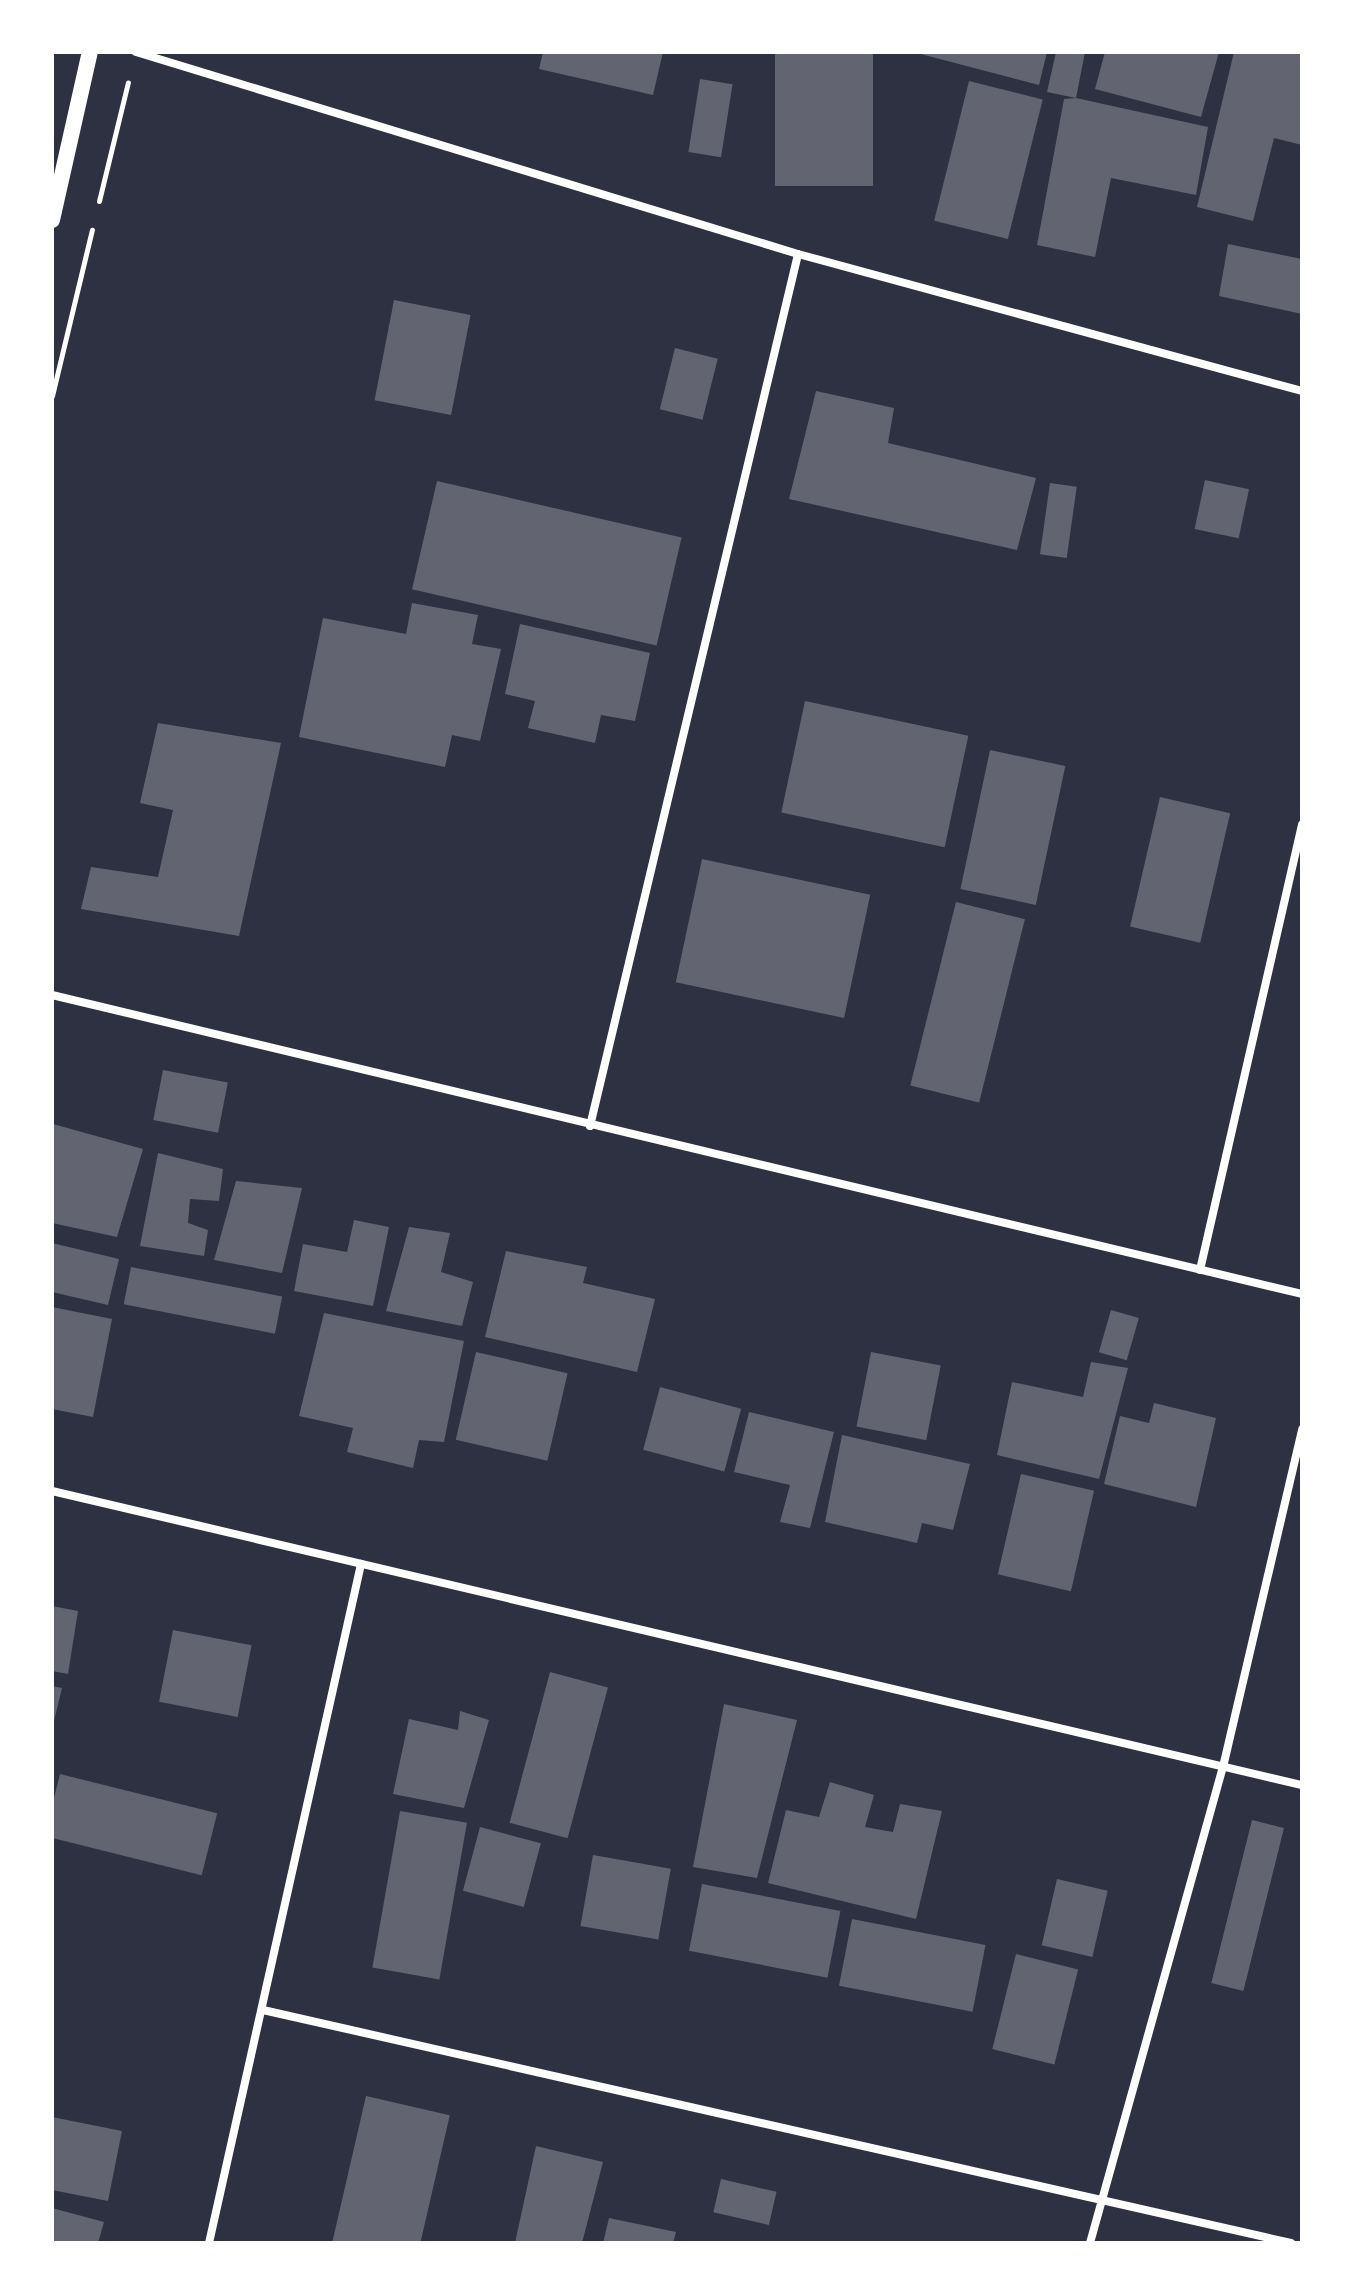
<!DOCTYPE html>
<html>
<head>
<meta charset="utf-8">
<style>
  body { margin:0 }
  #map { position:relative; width:1354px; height:2295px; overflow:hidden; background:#2d3142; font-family:Spectral,serif }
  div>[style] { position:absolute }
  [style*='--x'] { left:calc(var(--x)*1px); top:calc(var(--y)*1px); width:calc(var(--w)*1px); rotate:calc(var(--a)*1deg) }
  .building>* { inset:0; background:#626471; transform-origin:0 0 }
  .path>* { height:5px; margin:-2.5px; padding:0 2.5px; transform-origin:2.5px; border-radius:2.5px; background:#fff }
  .minor>* { height:8px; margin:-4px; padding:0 4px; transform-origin:4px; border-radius:4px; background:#fff }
  .secondary>* { height:16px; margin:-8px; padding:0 8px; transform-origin:8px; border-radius:8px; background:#fff }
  span { translate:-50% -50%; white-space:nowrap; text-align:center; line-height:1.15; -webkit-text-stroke:6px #fff; paint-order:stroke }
  .frame { position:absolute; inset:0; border:54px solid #fff; pointer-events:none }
</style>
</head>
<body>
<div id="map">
  <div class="building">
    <i style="clip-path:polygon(543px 52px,663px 52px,653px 95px,539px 69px)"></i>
    <i style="left:775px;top:52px;width:98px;height:134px"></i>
    <i style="clip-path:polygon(913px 52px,1047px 52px,1039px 85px)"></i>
    <i style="clip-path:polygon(1056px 52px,1085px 52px,1076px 98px,1047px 92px)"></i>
    <i style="clip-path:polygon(1105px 52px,1219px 52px,1201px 117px,1095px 89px)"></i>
    <i style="clip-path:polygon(1234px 52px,1302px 52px,1302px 145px,1274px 138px,1253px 221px,1197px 207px)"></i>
    <i style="left:700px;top:79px;width:33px;height:74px;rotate:9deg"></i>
    <i style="left:969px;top:81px;width:76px;height:144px;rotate:14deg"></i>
    <i style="clip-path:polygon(1076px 98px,1208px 127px,1196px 195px,1111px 178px,1095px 257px,1037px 245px,1064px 99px)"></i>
    <i style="clip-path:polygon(1228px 244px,1302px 259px,1302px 314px,1219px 296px)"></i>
    <i style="left:394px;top:300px;width:78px;height:102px;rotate:11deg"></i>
    <i style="left:675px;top:348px;width:44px;height:63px;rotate:14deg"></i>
    <i style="clip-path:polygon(816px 391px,894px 408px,888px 443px,1036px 478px,1017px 550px,789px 499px)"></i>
    <i style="left:1205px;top:480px;width:45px;height:50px;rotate:12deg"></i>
    <i style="left:437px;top:481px;width:251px;height:111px;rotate:13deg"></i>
    <i style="left:1050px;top:483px;width:27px;height:72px;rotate:8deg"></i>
    <i style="clip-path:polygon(412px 603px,478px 615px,472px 644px,501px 649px,480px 741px,452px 735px,445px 767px,299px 737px,323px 618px,406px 634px)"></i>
    <i style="clip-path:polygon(520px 624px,650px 653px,635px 721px,601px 715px,595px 743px,528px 728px,535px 701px,505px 694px)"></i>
    <i style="left:805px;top:701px;width:167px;height:114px;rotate:12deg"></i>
    <i style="clip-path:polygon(158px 723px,281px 743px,239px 936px,81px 909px,91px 867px,158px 877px,173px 810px,140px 803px)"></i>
    <i style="left:990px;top:750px;width:77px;height:142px;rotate:12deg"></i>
    <i style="left:1160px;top:797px;width:72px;height:133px;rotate:13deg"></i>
    <i style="left:702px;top:859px;width:172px;height:126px;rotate:12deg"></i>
    <i style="left:956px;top:902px;width:71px;height:189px;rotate:14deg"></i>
    <i style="left:163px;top:1070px;width:66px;height:51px;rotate:11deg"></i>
    <i style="clip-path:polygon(53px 1124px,143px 1149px,117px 1237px,52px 1223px)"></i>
    <i style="clip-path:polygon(158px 1153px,223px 1169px,219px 1201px,190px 1199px,188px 1223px,208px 1230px,204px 1256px,140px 1246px)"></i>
    <i style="clip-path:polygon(236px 1181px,302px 1188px,282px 1273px,214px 1260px)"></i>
    <i style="clip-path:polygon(354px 1220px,389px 1227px,373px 1306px,294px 1291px,303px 1244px,347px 1252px)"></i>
    <i style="clip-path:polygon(409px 1227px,450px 1233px,441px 1272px,473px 1282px,462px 1326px,386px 1311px)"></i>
    <i style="clip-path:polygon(52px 1243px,119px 1259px,108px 1305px,52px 1292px)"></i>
    <i style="clip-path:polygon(506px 1251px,587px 1267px,583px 1283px,655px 1299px,637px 1372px,485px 1337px)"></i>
    <i style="left:131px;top:1267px;width:154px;height:38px;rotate:11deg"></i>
    <i style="clip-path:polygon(52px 1307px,112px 1319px,93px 1417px,52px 1409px)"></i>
    <i style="left:1111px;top:1310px;width:29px;height:44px;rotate:16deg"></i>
    <i style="clip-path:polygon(324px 1313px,464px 1341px,444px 1442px,419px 1440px,413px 1468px,347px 1452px,353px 1428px,299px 1416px)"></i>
    <i style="left:476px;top:1352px;width:94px;height:90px;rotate:13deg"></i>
    <i style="left:871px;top:1352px;width:71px;height:76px;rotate:11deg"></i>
    <i style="clip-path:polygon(1091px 1362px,1128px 1368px,1099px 1479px,997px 1455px,1012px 1382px,1083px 1397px)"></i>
    <i style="left:660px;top:1387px;width:84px;height:65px;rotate:15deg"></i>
    <i style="clip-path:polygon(1154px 1403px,1216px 1418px,1196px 1507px,1104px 1484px,1120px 1416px,1149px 1423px)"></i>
    <i style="clip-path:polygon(749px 1412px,834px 1432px,810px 1528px,780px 1522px,790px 1485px,734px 1472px)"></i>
    <i style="clip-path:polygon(842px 1435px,970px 1464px,953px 1530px,922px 1523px,917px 1543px,825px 1522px)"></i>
    <i style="left:1021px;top:1474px;width:75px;height:103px;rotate:13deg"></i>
    <i style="clip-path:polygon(52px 1606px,78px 1611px,68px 1674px,52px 1671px)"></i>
    <i style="left:173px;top:1630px;width:80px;height:73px;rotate:11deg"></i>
    <i style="left:550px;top:1672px;width:60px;height:156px;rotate:15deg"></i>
    <i style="clip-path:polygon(52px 1686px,62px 1688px,53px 1725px,52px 1725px)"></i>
    <i style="clip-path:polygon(724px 1704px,797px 1720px,757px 1878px,693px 1867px)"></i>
    <i style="clip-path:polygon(460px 1711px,489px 1720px,464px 1808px,393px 1794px,409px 1719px,458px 1730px)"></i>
    <i style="left:60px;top:1774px;width:162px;height:64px;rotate:14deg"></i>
    <i style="clip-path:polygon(830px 1782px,874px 1795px,865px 1827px,893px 1832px,900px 1804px,942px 1811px,916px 1919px,768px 1883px,786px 1810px,819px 1817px)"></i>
    <i style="left:400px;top:1811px;width:68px;height:159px;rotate:10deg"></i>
    <i style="left:1252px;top:1820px;width:33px;height:168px;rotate:14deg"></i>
    <i style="left:480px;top:1827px;width:63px;height:66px;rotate:15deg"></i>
    <i style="left:593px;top:1855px;width:79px;height:72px;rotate:10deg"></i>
    <i style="left:1057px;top:1879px;width:52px;height:68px;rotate:13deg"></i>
    <i style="left:702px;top:1884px;width:141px;height:68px;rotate:11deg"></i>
    <i style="left:852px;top:1919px;width:136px;height:68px;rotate:11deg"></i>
    <i style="left:1016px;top:1954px;width:64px;height:98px;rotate:14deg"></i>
    <i style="left:366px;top:2096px;width:86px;height:151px;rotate:13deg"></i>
    <i style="clip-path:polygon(52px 2117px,122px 2131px,108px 2201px,52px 2190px)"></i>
    <i style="clip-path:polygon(536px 2146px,603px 2162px,582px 2243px,515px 2243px)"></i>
    <i style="left:721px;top:2179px;width:57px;height:34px;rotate:13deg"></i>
    <i style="clip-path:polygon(52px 2208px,104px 2222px,98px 2243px,52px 2243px)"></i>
    <i style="clip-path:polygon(609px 2218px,676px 2232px,673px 2243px,603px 2243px)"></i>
  </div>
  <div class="path">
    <i style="--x:99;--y:201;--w:122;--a:-76.3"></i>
    <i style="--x:52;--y:396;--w:171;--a:-76.5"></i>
  </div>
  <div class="minor">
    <i style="--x:136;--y:52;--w:692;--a:16.97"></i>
    <i style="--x:798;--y:254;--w:522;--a:15.21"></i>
    <i style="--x:52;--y:995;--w:1285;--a:13.45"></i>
    <i style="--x:590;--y:1126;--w:896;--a:-76.58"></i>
    <i style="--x:1200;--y:1270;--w:457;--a:-77.1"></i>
    <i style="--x:52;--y:1491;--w:1284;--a:13.24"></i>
    <i style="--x:263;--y:2010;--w:1054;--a:12.77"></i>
    <i style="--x:209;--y:2243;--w:696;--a:-77.38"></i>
    <i style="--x:1090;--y:2243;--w:494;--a:-74.4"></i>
    <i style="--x:1223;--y:1767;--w:347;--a:-76.8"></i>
  </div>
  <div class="secondary">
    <i style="--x:52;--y:220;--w:172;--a:-77.3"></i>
  </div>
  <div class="frame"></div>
</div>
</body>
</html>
